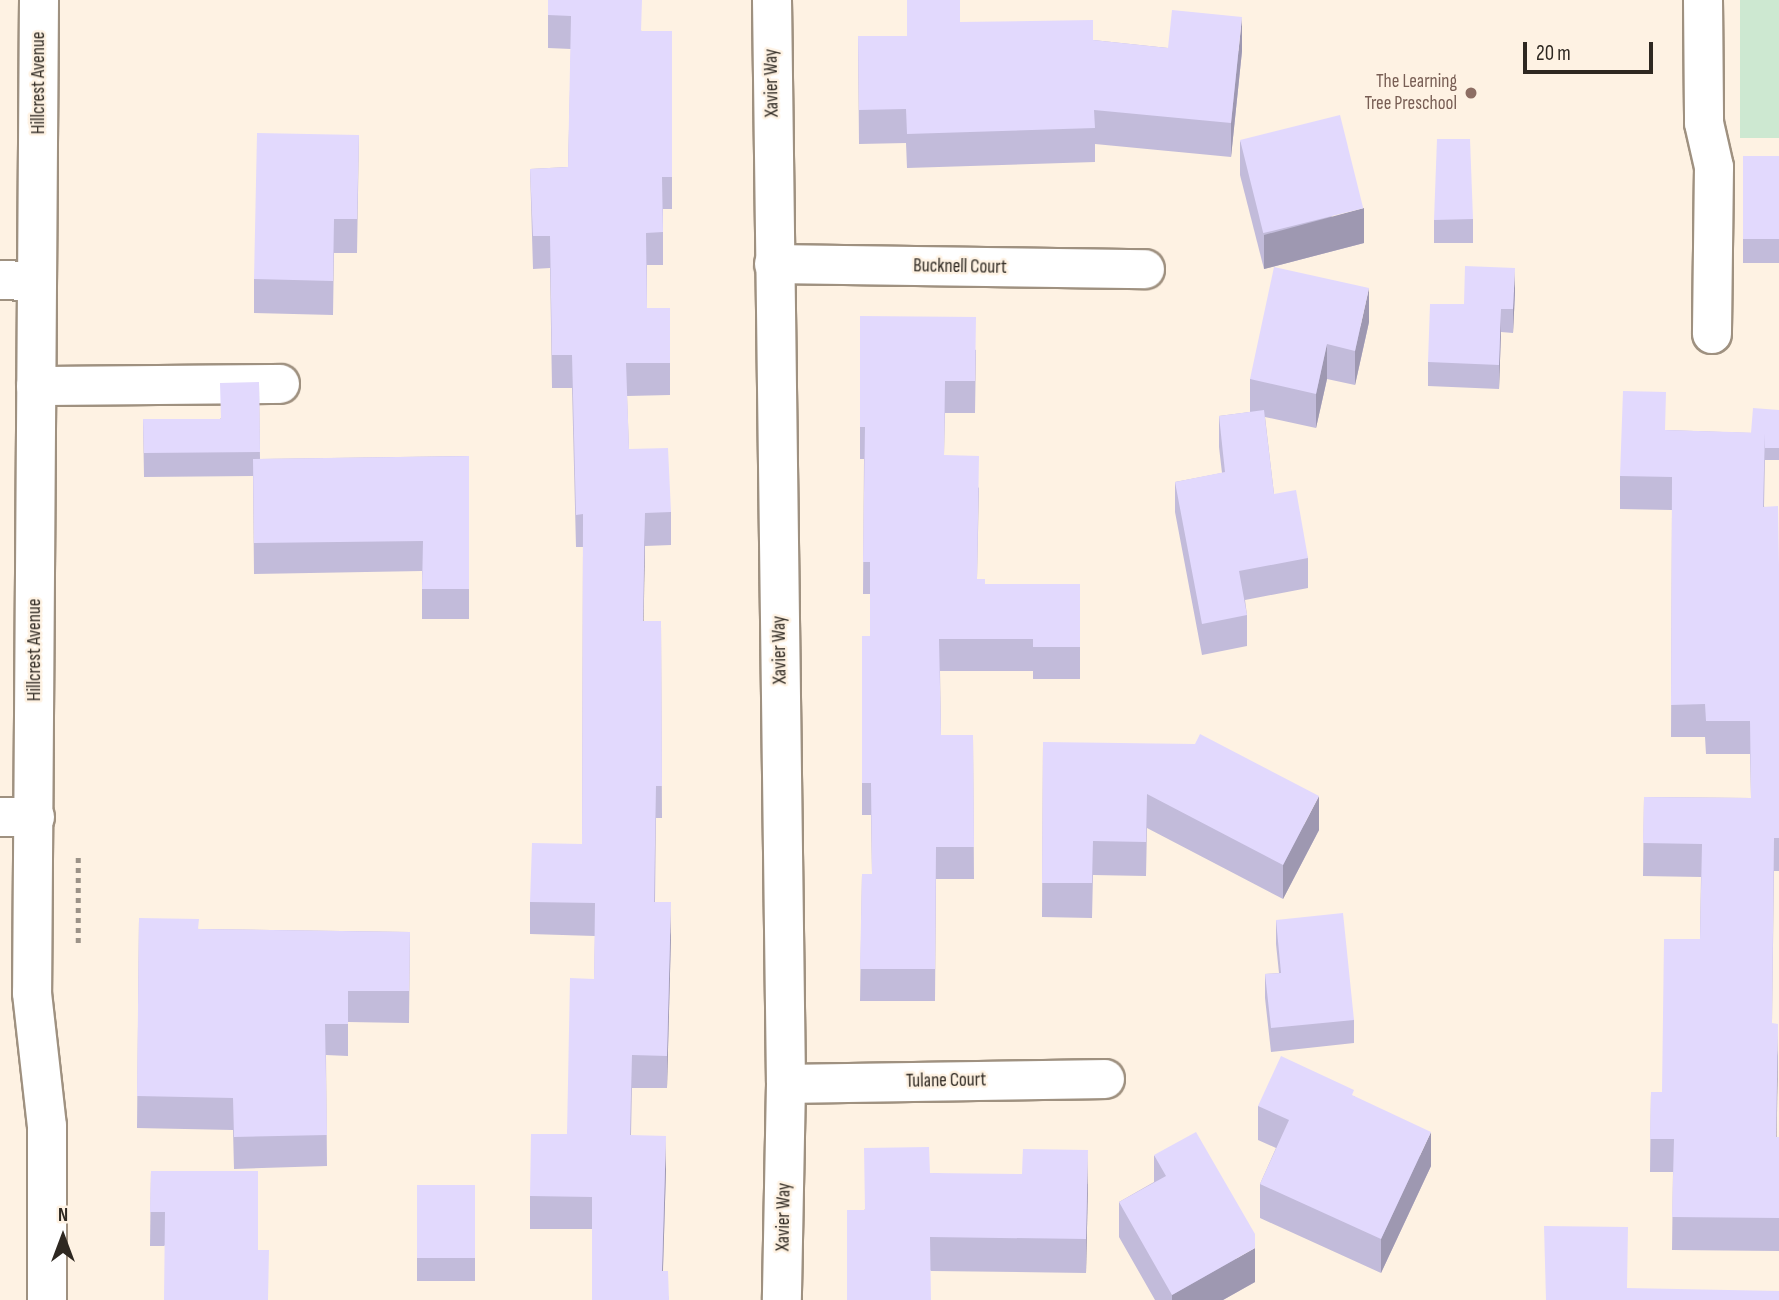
<!DOCTYPE html>
<html>
<head>
<meta charset="utf-8">
<style>
  body { margin:0 }
  #map { position:relative; width:1779px; height:1300px; overflow:hidden; background:#fef2e3; font-family:"Sofia Sans Condensed",sans-serif }
  div>[style] { position:absolute }
  [style*='--x'] { left:calc(var(--x)*1px); top:calc(var(--y)*1px); width:calc(var(--w)*1px); rotate:calc(var(--a)*1deg) }
  .green>* { inset:0; background:#cde8d1; transform-origin:0 0 }
  .path>* { height:4.5px; margin-top:-2.25px; transform-origin:0; background:repeating-linear-gradient(90deg,#9c9388 0 5px,transparent 0 10px) }
  .roads { filter:drop-shadow(2px 0 #9f9180) drop-shadow(-2px 0 #9f9180) drop-shadow(0 2px #9f9180) drop-shadow(0 -2px #9f9180) }
  .minor>* { height:38px; margin:-19px; padding:0 19px; transform-origin:19px; border-radius:19px; background:#fff }
  .wall>* { inset:0; background:#c2bbda; transform-origin:0 0 }
  .shaded-wall>* { inset:0; background:#9e98b1 }
  .building>* { inset:0; background:#e2d9fd; transform-origin:0 0 }
  .dots>* { width:19px; height:19px; translate:-50% -50%; box-sizing:border-box; border:4px solid #fef2e3; border-radius:50% }
  span { translate:-50% -50%; white-space:nowrap; text-align:center; line-height:1.15; -webkit-text-stroke:5px #fef2e3; paint-order:stroke }
  .education-label { font-size:19px; color:#785e54 }
  .right { translate:-100% -50%; text-align:right }
  .street-label { font-size:19px; color:#2e2821 }
  .north { position:absolute; left:28px; top:1202px; width:70px; height:70px; -webkit-text-stroke:5px #fef2e3; paint-order:stroke; rotate:0deg; font-size:19px; font-weight:700; line-height:28px; text-align:center; color:#2e2821 }
  .north::after { content:''; display:block; margin:auto; width:24px; height:32px; background:#2e2821; clip-path:polygon(50% 0,100% 100%,50% 72%,0 100%) }
  .scale { position:absolute; left:1523px; top:42px; width:130px; height:32px; box-sizing:border-box; border:4px solid #2e2821; border-top:0; padding-left:9px; font-size:21px; line-height:24px; white-space:nowrap; color:#2e2821; -webkit-text-stroke:5px #fef2e3; paint-order:stroke }
</style>
</head>
<body>
<div id="map">
  <div class="green">
    <i style="left:1740px;top:0;width:39px;height:138px"></i>
  </div>
  <div class="path">
    <i style="--x:78;--y:943;--w:87;--a:-90"></i>
  </div>
  <div class="roads">
    <div class="minor">
      <i style="--x:39;--y:0;--w:993;--a:90.4"></i>
      <i style="--x:32;--y:993;--w:134;--a:83.6"></i>
      <i style="--x:47;--y:1126;--w:174;--a:90"></i>
      <i style="--x:772;--y:0;--w:1084;--a:89.26"></i>
      <i style="--x:786;--y:1084;--w:216;--a:91.1"></i>
      <i style="--x:1703;--y:0;--w:123;--a:89.5"></i>
      <i style="--x:1704;--y:123;--w:45;--a:77.2"></i>
      <i style="--x:1714;--y:167;--w:167;--a:90.7"></i>
      <i style="--x:774;--y:264;--w:371;--a:0.8"></i>
      <i style="--x:0;--y:280;--w:37;--a:2"></i>
      <i style="--x:36;--y:386;--w:244;--a:-0.5"></i>
      <i style="--x:0;--y:817;--w:35;--a:0"></i>
      <i style="--x:786;--y:1084;--w:319;--a:-0.9"></i>
    </div>
  </div>
  <div class="wall">
    <i style="clip-path:polygon(548px 0,642px 31px,672px 31px,672px 209px,663px 209px,663px 265px,647px 265px,647px 308px,670px 308px,670px 395px,627px 396px,629px 449px,671px 512px,671px 545px,645px 546px,643px 621px,661px 621px,662px 818px,656px 818px,655px 902px,671px 935px,667px 1088px,632px 1088px,631px 1135px,666px 1169px,663px 1271px,669px 1300px,592px 1229px,530px 1229px,530px 1196px,567px 1134px,594px 979px,595px 936px,530px 934px,530px 902px,582px 844px,583px 547px,576px 547px,572px 388px,552px 388px,550px 268px,533px 269px,530px 169px,568px 167px,571px 49px,548px 48px)"></i>
    <i style="clip-path:polygon(960px 22px,1093px 40px,1168px 48px,1242px 51px,1231px 157px,1095px 144px,1095px 162px,907px 168px,906px 143px,859px 144px,858px 36px,907px 36px)"></i>
    <i style="clip-path:polygon(359px 135px,357px 253px,334px 253px,333px 315px,254px 313px,254px 279px)"></i>
    <i style="clip-path:polygon(1240px 141px,1364px 243px,1264px 269px,1240px 175px)"></i>
    <i style="left:1779px;top:156px;width:107px;height:36px;rotate:90deg"></i>
    <i style="left:1473px;top:219px;width:24px;height:39px;rotate:90deg"></i>
    <i style="clip-path:polygon(1515px 292px,1513px 333px,1501px 332px,1499px 389px,1428px 386px,1428px 362px,1464px 304px)"></i>
    <i style="clip-path:polygon(860px 316px,976px 350px,975px 413px,945px 413px,944px 455px,979px 488px,977px 579px,985px 584px,1080px 584px,1080px 679px,1033px 679px,1033px 671px,940px 671px,941px 735px,973px 735px,974px 879px,936px 879px,935px 1001px,860px 1001px,862px 874px,872px 874px,871px 815px,862px 815px,862px 636px,870px 636px,870px 594px,863px 594px,864px 459px,860px 459px)"></i>
    <i style="clip-path:polygon(1369px 322px,1355px 385px,1327px 379px,1316px 428px,1265px 417px,1274px 494px,1308px 558px,1308px 588px,1245px 600px,1247px 615px,1247px 646px,1202px 655px,1175px 512px,1175px 482px,1222px 473px,1219px 447px,1219px 416px,1250px 412px,1250px 379px)"></i>
    <i style="clip-path:polygon(259px 382px,260px 459px,469px 456px,469px 619px,422px 619px,422px 571px,254px 574px,253px 476px,144px 477px,143px 419px,220px 419px)"></i>
    <i style="clip-path:polygon(1779px 410px,1779px 460px,1765px 460px,1764px 506px,1779px 567px,1779px 871px,1774px 871px,1772px 1023px,1778px 1056px,1776px 1137px,1779px 1137px,1779px 1251px,1672px 1250px,1673px 1172px,1650px 1172px,1651px 1092px,1662px 1092px,1700px 939px,1701px 877px,1643px 876px,1644px 797px,1751px 798px,1750px 754px,1706px 754px,1705px 737px,1671px 737px,1672px 510px,1620px 509px,1620px 476px,1666px 430px,1751px 433px)"></i>
    <i style="clip-path:polygon(1043px 742px,1319px 830px,1283px 899px,1147px 828px,1146px 876px,1093px 875px,1092px 918px,1042px 917px)"></i>
    <i style="clip-path:polygon(139px 918px,199px 929px,410px 932px,409px 1023px,348px 1022px,348px 1056px,326px 1055px,327px 1166px,234px 1169px,233px 1130px,137px 1128px)"></i>
    <i style="clip-path:polygon(1276px 920px,1354px 1020px,1354px 1043px,1271px 1052px,1265px 998px,1265px 974px,1279px 973px,1276px 944px)"></i>
    <i style="clip-path:polygon(1354px 1096px,1431px 1166px,1381px 1273px,1260px 1218px,1260px 1184px,1276px 1148px,1258px 1140px,1258px 1106px)"></i>
    <i style="clip-path:polygon(1154px 1155px,1255px 1282px,1223px 1300px,1155px 1300px,1119px 1237px,1119px 1202px,1154px 1182px)"></i>
    <i style="clip-path:polygon(151px 1171px,258px 1171px,164px 1246px,150px 1246px)"></i>
    <i style="clip-path:polygon(930px 1173px,1088px 1184px,1086px 1273px,931px 1271px,864px 1210px)"></i>
    <i style="left:417px;top:1185px;width:58px;height:96px"></i>
  </div>
  <div class="shaded-wall">
    <i style="clip-path:polygon(1242px 17px,1242px 51px,1231px 157px,1231px 123px)"></i>
    <i style="clip-path:polygon(1364px 208px,1364px 243px,1264px 269px,1264px 235px)"></i>
    <i style="clip-path:polygon(1515px 268px,1515px 292px,1513px 333px,1513px 309px)"></i>
    <i style="clip-path:polygon(1369px 288px,1369px 322px,1355px 385px,1355px 351px)"></i>
    <i style="clip-path:polygon(1501px 309px,1501px 332px,1499px 389px,1499px 365px)"></i>
    <i style="clip-path:polygon(1327px 344px,1327px 379px,1316px 428px,1316px 394px)"></i>
    <i style="clip-path:polygon(645px 513px,645px 546px,643px 653px,643px 621px)"></i>
    <i style="clip-path:polygon(1319px 796px,1319px 830px,1283px 899px,1283px 865px)"></i>
    <i style="clip-path:polygon(671px 902px,671px 935px,667px 1088px,667px 1056px)"></i>
    <i style="clip-path:polygon(1778px 1024px,1778px 1056px,1776px 1170px,1776px 1137px)"></i>
    <i style="clip-path:polygon(1431px 1132px,1431px 1166px,1381px 1273px,1381px 1239px)"></i>
    <i style="clip-path:polygon(666px 1136px,666px 1169px,662px 1300px,662px 1271px)"></i>
    <i style="clip-path:polygon(1088px 1150px,1088px 1184px,1086px 1273px,1086px 1239px)"></i>
    <i style="clip-path:polygon(1255px 1248px,1255px 1282px,1223px 1300px,1172px 1300px,1172px 1295px)"></i>
  </div>
  <div class="building">
    <i style="clip-path:polygon(548px 0,642px 0,641px 31px,672px 31px,672px 177px,662px 177px,663px 232px,646px 233px,647px 308px,670px 308px,670px 363px,626px 363px,629px 449px,668px 448px,671px 512px,645px 513px,643px 621px,661px 621px,662px 786px,656px 786px,654px 902px,671px 902px,667px 1056px,632px 1055px,630px 1135px,666px 1136px,662px 1271px,668px 1271px,669px 1300px,592px 1300px,592px 1197px,530px 1196px,531px 1134px,567px 1134px,570px 978px,594px 979px,595px 903px,530px 902px,532px 843px,582px 844px,583px 514px,576px 515px,572px 355px,552px 355px,550px 236px,533px 236px,530px 169px,568px 167px,571px 16px,548px 15px)"></i>
    <i style="clip-path:polygon(907px 0,960px 0,960px 22px,1093px 20px,1093px 40px,1168px 48px,1172px 10px,1242px 17px,1231px 123px,1094px 110px,1095px 128px,907px 134px,906px 109px,859px 110px,858px 36px,907px 36px)"></i>
    <i style="left:1340px;top:115px;width:96px;height:103px;rotate:76deg"></i>
    <i style="clip-path:polygon(257px 133px,359px 135px,357px 219px,334px 219px,333px 281px,254px 279px)"></i>
    <i style="clip-path:polygon(1437px 139px,1470px 139px,1473px 219px,1434px 220px)"></i>
    <i style="left:1779px;top:156px;width:83px;height:36px;rotate:90deg"></i>
    <i style="clip-path:polygon(1465px 266px,1515px 268px,1513px 309px,1501px 309px,1499px 365px,1428px 362px,1430px 304px,1464px 304px)"></i>
    <i style="clip-path:polygon(1274px 267px,1369px 288px,1355px 351px,1327px 344px,1316px 394px,1250px 379px)"></i>
    <i style="clip-path:polygon(860px 316px,976px 317px,975px 381px,945px 381px,944px 455px,979px 456px,977px 579px,985px 579px,985px 584px,1080px 584px,1080px 647px,1033px 647px,1033px 639px,939px 639px,941px 735px,973px 735px,974px 847px,936px 847px,935px 969px,860px 969px,862px 874px,872px 874px,871px 783px,862px 783px,862px 636px,870px 636px,870px 562px,863px 562px,865px 427px,860px 427px)"></i>
    <i style="clip-path:polygon(259px 382px,260px 452px,144px 453px,143px 419px,221px 419px,220px 383px)"></i>
    <i style="clip-path:polygon(1623px 391px,1666px 392px,1665px 430px,1765px 433px,1763px 507px,1778px 506px,1779px 567px,1779px 838px,1774px 838px,1772px 1023px,1778px 1024px,1776px 1137px,1779px 1137px,1779px 1218px,1672px 1217px,1674px 1139px,1650px 1139px,1651px 1092px,1662px 1092px,1664px 939px,1700px 939px,1702px 844px,1643px 843px,1644px 797px,1751px 798px,1750px 721px,1706px 721px,1705px 704px,1671px 705px,1672px 477px,1620px 476px)"></i>
    <i style="clip-path:polygon(1753px 408px,1779px 410px,1779px 448px,1765px 448px,1765px 433px,1751px 433px)"></i>
    <i style="clip-path:polygon(1264px 410px,1274px 494px,1296px 490px,1308px 558px,1239px 571px,1247px 615px,1202px 624px,1175px 482px,1225px 472px,1219px 416px)"></i>
    <i style="clip-path:polygon(469px 456px,469px 589px,422px 589px,423px 541px,254px 543px,253px 459px)"></i>
    <i style="clip-path:polygon(1200px 734px,1319px 796px,1283px 865px,1147px 794px,1146px 842px,1093px 841px,1092px 883px,1042px 883px,1043px 742px,1195px 744px)"></i>
    <i style="clip-path:polygon(1343px 913px,1354px 1020px,1271px 1028px,1265px 974px,1281px 973px,1276px 920px)"></i>
    <i style="clip-path:polygon(139px 918px,199px 919px,198px 929px,410px 932px,409px 991px,348px 991px,348px 1024px,325px 1024px,327px 1135px,234px 1137px,233px 1098px,137px 1096px)"></i>
    <i style="clip-path:polygon(1281px 1056px,1354px 1090px,1352px 1095px,1431px 1132px,1381px 1239px,1260px 1184px,1289px 1120px,1258px 1106px)"></i>
    <i style="clip-path:polygon(1196px 1132px,1255px 1234px,1255px 1248px,1172px 1295px,1119px 1202px,1166px 1176px,1154px 1155px)"></i>
    <i style="clip-path:polygon(929px 1147px,930px 1173px,1022px 1174px,1023px 1149px,1088px 1150px,1086px 1239px,930px 1237px,931px 1300px,847px 1300px,847px 1210px,865px 1210px,864px 1148px)"></i>
    <i style="clip-path:polygon(151px 1171px,258px 1171px,258px 1250px,269px 1250px,268px 1300px,164px 1300px,165px 1212px,150px 1212px)"></i>
    <i style="left:417px;top:1185px;width:58px;height:73px"></i>
    <i style="clip-path:polygon(1544px 1226px,1628px 1227px,1627px 1288px,1779px 1291px,1779px 1300px,1546px 1300px)"></i>
  </div>
  <div class="dots">
    <i style="left:1471px;top:93px;background:#8d6e63"></i>
  </div>
  <div class="education-label">
    <span class="right" style="left:1457px;top:93px">The Learning<br>Tree Preschool</span>
  </div>
  <div class="street-label">
    <span style="left:39px;top:83px;rotate:-90deg">Hillcrest Avenue</span>
    <span style="left:772px;top:83px;rotate:-91deg">Xavier Way</span>
    <span style="left:960px;top:267px;rotate:1deg">Bucknell Court</span>
    <span style="left:35px;top:650px;rotate:-90deg">Hillcrest Avenue</span>
    <span style="left:780px;top:650px;rotate:-91deg">Xavier Way</span>
    <span style="left:946px;top:1081px;rotate:-1deg">Tulane Court</span>
    <span style="left:784px;top:1217px;rotate:-89deg">Xavier Way</span>
  </div>
  <div class="north">N</div>
  <div class="scale">20 m</div>
</div>
</body>
</html>
